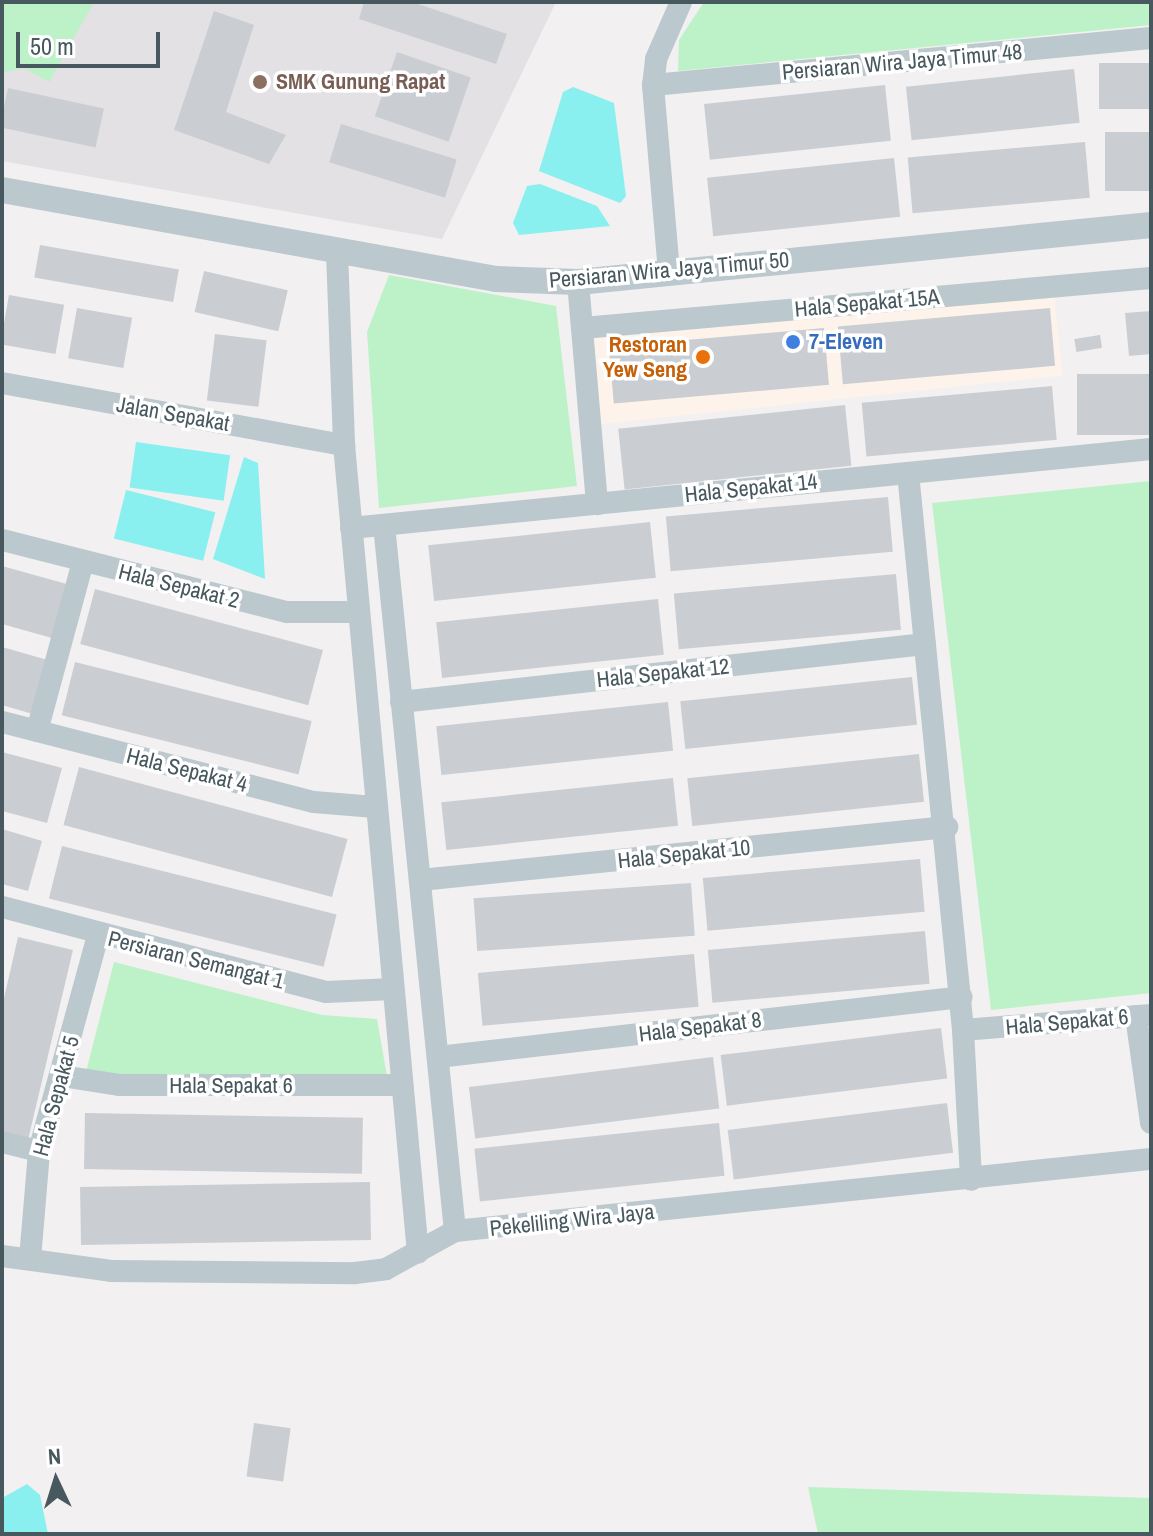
<!DOCTYPE html>
<style>
body{margin:0}
#map{position:relative;width:1153px;height:1536px;overflow:hidden;background:#f2f0f0;font-family:"Archivo Narrow",sans-serif}
div>[style]{position:absolute}
[style*='--x']{left:calc(var(--x)*1px);top:calc(var(--y)*1px);width:calc(var(--w)*1px);rotate:calc(var(--a)*1deg)}
.commercial>*{inset:0;background:#fdf3ea;transform-origin:0 0}
.education>*{inset:0;background:#e3e1e3}
.green>*{inset:0;background:#bdf1c7}
.water>*{inset:0;background:#89efef;transform-origin:0 0}
.building>*{inset:0;background:#caced3;transform-origin:0 0}
.minor>*{height:22px;margin:-11px;padding:0 11px;transform-origin:11px;border-radius:11px;background:#bbc8cd}
.tertiary>*{height:26px;margin:-13px;padding:0 13px;transform-origin:13px;border-radius:13px;background:#bbc8cd}
.dots>*{width:22px;height:22px;translate:-50% -50%;box-sizing:border-box;border:4px solid #fff;border-radius:50%}
span{translate:-50% -50%;white-space:nowrap;text-align:center;line-height:1.15;-webkit-text-stroke:7px #fff;paint-order:stroke}
.street-label{font-size:22px;color:#47585e}
.education-label{font-size:22px;color:#785e54;font-weight:700}
.left{translate:0 -50%;text-align:left}
.shop-label{font-size:22px;color:#366cbe;font-weight:700}
.food-label{font-size:22px;color:#c56008;font-weight:700}
.right{translate:-100% -50%;text-align:right}
.frame{position:absolute;inset:0;border:4px solid #47585e;pointer-events:none}
.north{position:absolute;left:16px;top:1440px;width:80px;height:80px;-webkit-text-stroke:6px #fff;paint-order:stroke;rotate:356deg;font-size:22px;font-weight:700;line-height:32px;text-align:center;color:#47585e}
.north::after{content:'';display:block;margin:auto;width:28px;height:36px;background:#47585e;clip-path:polygon(50% 0,100% 100%,50% 72%,0 100%)}
.scale{position:absolute;left:16px;top:32px;width:144px;height:36px;box-sizing:border-box;border:4px solid #47585e;border-top:0;padding-left:10px;font-size:24px;line-height:28px;white-space:nowrap;color:#47585e;-webkit-text-stroke:6px #fff;paint-order:stroke}
</style>
<div id="map">
<div class="commercial">
<div style="left:1053px;top:285px;width:91px;height:472px;rotate:84deg"></div>
</div>
<div class="education">
<div style="clip-path:polygon(2px 2px,556px 2px,442px 239px,2px 161px)"></div>
</div>
<div class="green">
<div style="clip-path:polygon(2px 2px,94px 2px,49px 82px,24px 68px,2px 73px)"></div>
<div style="clip-path:polygon(704px 2px,1151px 2px,1151px 25px,678px 71px,679px 40px)"></div>
<div style="clip-path:polygon(389px 275px,556px 306px,577px 486px,379px 508px,367px 332px)"></div>
<div style="clip-path:polygon(1151px 481px,1151px 993px,991px 1010px,932px 503px)"></div>
<div style="clip-path:polygon(114px 962px,322px 1015px,377px 1019px,387px 1076px,85px 1076px)"></div>
<div style="clip-path:polygon(808px 1487px,1151px 1498px,1151px 1534px,818px 1534px)"></div>
</div>
<div class="water">
<div style="clip-path:polygon(573px 87px,614px 103px,626px 196px,620px 203px,539px 171px,563px 92px)"></div>
<div style="clip-path:polygon(540px 184px,597px 206px,610px 226px,519px 235px,513px 223px,527px 186px)"></div>
<div style="left:136px;top:442px;width:95px;height:46px;rotate:8deg"></div>
<div style="clip-path:polygon(244px 457px,258px 463px,265px 579px,213px 559px)"></div>
<div style="left:126px;top:490px;width:92px;height:50px;rotate:14deg"></div>
<div style="clip-path:polygon(27px 1484px,40px 1495px,48px 1534px,2px 1534px,2px 1498px)"></div>
</div>
<div class="building">
<div style="clip-path:polygon(364px 2px,412px 2px,507px 34px,496px 64px,359px 19px)"></div>
<div style="clip-path:polygon(214px 11px,254px 25px,226px 112px,286px 135px,269px 164px,174px 130px)"></div>
<div style="left:397px;top:52px;width:78px;height:68px;rotate:19deg"></div>
<div style="left:1151px;top:63px;width:46px;height:52px;rotate:90deg"></div>
<div style="left:1074px;top:69px;width:54px;height:169px;rotate:84deg"></div>
<div style="left:885px;top:85px;width:56px;height:182px;rotate:84deg"></div>
<div style="left:8px;top:88px;width:98px;height:40px;rotate:12deg"></div>
<div style="left:341px;top:124px;width:121px;height:40px;rotate:17deg"></div>
<div style="left:1151px;top:132px;width:59px;height:46px;rotate:90deg"></div>
<div style="left:1085px;top:142px;width:56px;height:178px;rotate:85deg"></div>
<div style="left:894px;top:158px;width:59px;height:188px;rotate:84deg"></div>
<div style="left:40px;top:245px;width:141px;height:33px;rotate:10deg"></div>
<div style="left:204px;top:271px;width:86px;height:42px;rotate:13deg"></div>
<div style="left:9px;top:295px;width:56px;height:50px;rotate:10deg"></div>
<div style="left:77px;top:308px;width:56px;height:51px;rotate:10deg"></div>
<div style="left:1050px;top:308px;width:58px;height:213px;rotate:85deg"></div>
<div style="clip-path:polygon(1151px 311px,1151px 354px,1129px 356px,1125px 313px)"></div>
<div style="left:824px;top:328px;width:57px;height:216px;rotate:85deg"></div>
<div style="left:215px;top:334px;width:52px;height:67px;rotate:7deg"></div>
<div style="left:1100px;top:335px;width:13px;height:26px;rotate:81deg"></div>
<div style="left:1151px;top:374px;width:61px;height:74px;rotate:90deg"></div>
<div style="left:1052px;top:386px;width:54px;height:191px;rotate:85deg"></div>
<div style="left:845px;top:405px;width:61px;height:228px;rotate:84deg"></div>
<div style="left:888px;top:497px;width:55px;height:223px;rotate:85deg"></div>
<div style="left:650px;top:522px;width:56px;height:223px;rotate:84deg"></div>
<div style="clip-path:polygon(2px 566px,74px 586px,59px 640px,2px 624px)"></div>
<div style="left:896px;top:574px;width:56px;height:223px;rotate:85deg"></div>
<div style="left:95px;top:589px;width:236px;height:57px;rotate:15deg"></div>
<div style="left:658px;top:599px;width:56px;height:223px;rotate:84deg"></div>
<div style="clip-path:polygon(2px 647px,51px 661px,36px 715px,2px 705px)"></div>
<div style="left:75px;top:662px;width:244px;height:55px;rotate:14deg"></div>
<div style="left:912px;top:677px;width:48px;height:233px;rotate:84deg"></div>
<div style="left:668px;top:702px;width:49px;height:233px;rotate:84deg"></div>
<div style="clip-path:polygon(2px 752px,62px 768px,47px 823px,2px 811px)"></div>
<div style="left:919px;top:754px;width:48px;height:233px;rotate:84deg"></div>
<div style="left:79px;top:767px;width:278px;height:60px;rotate:15deg"></div>
<div style="left:673px;top:778px;width:48px;height:233px;rotate:84deg"></div>
<div style="clip-path:polygon(2px 829px,42px 841px,28px 891px,2px 884px)"></div>
<div style="left:62px;top:846px;width:283px;height:54px;rotate:14deg"></div>
<div style="left:920px;top:859px;width:53px;height:218px;rotate:85deg"></div>
<div style="left:691px;top:883px;width:53px;height:218px;rotate:86deg"></div>
<div style="left:925px;top:931px;width:53px;height:218px;rotate:85deg"></div>
<div style="clip-path:polygon(18px 937px,73px 950px,28px 1140px,2px 1134px,2px 1007px)"></div>
<div style="left:694px;top:954px;width:53px;height:217px;rotate:85deg"></div>
<div style="left:941px;top:1028px;width:51px;height:222px;rotate:83deg"></div>
<div style="left:713px;top:1057px;width:52px;height:246px;rotate:83deg"></div>
<div style="left:947px;top:1103px;width:50px;height:221px;rotate:83deg"></div>
<div style="left:85px;top:1113px;width:278px;height:56px;rotate:1deg"></div>
<div style="left:719px;top:1123px;width:53px;height:246px;rotate:84deg"></div>
<div style="left:370px;top:1182px;width:58px;height:290px;rotate:89deg"></div>
<div style="left:254px;top:1423px;width:37px;height:54px;rotate:8deg"></div>
</div>
<div class="minor">
<div style="--x:653;--y:85;--w:500;--a:-5.39"></div>
<div style="--x:337;--y:252;--w:193;--a:87.9"></div>
<div style="--x:344;--y:445;--w:811;--a:84.77"></div>
<div style="--x:669;--y:272;--w:188;--a:-94.9"></div>
<div style="--x:653;--y:85;--w:26;--a:-83"></div>
<div style="--x:656;--y:59;--w:62;--a:-66.3"></div>
<div style="--x:578;--y:282;--w:223;--a:85.1"></div>
<div style="--x:583;--y:328;--w:570;--a:-5.03"></div>
<div style="--x:2;--y:383;--w:348;--a:10.3"></div>
<div style="--x:908;--y:473;--w:560;--a:84.36"></div>
<div style="--x:963;--y:1030;--w:189;--a:-4.6"></div>
<div style="--x:384;--y:525;--w:710;--a:84.26"></div>
<div style="--x:351;--y:528;--w:804;--a:-5.64"></div>
<div style="--x:2;--y:540;--w:294;--a:14.2"></div>
<div style="--x:287;--y:612;--w:71;--a:0"></div>
<div style="--x:401;--y:702;--w:527;--a:-6.32"></div>
<div style="--x:2;--y:722;--w:322;--a:14.4"></div>
<div style="--x:314;--y:802;--w:61;--a:4.7"></div>
<div style="--x:37;--y:731;--w:175;--a:-74.8"></div>
<div style="--x:420;--y:880;--w:530;--a:-5.74"></div>
<div style="--x:2;--y:907;--w:335;--a:14.7"></div>
<div style="--x:326;--y:992;--w:67;--a:-2.6"></div>
<div style="--x:1136;--y:1016;--w:108;--a:82"></div>
<div style="--x:963;--y:1030;--w:150;--a:86.9"></div>
<div style="--x:438;--y:1057;--w:527;--a:-6.53"></div>
<div style="--x:62;--y:1076;--w:59;--a:8.8"></div>
<div style="--x:120;--y:1085;--w:280;--a:0"></div>
<div style="--x:2;--y:1142;--w:38;--a:14"></div>
<div style="--x:2;--y:1256;--w:110;--a:7.8"></div>
<div style="--x:111;--y:1271;--w:244;--a:0.5"></div>
<div style="--x:355;--y:1273;--w:31;--a:-7"></div>
<div style="--x:386;--y:1269;--w:79;--a:-28.8"></div>
<div style="--x:455;--y:1231;--w:700;--a:-5.91"></div>
<div style="--x:30;--y:1259;--w:108;--a:-85.2"></div>
<div style="--x:39;--y:1151;--w:223;--a:-74.7"></div>
</div>
<div class="tertiary">
<div style="--x:2;--y:190;--w:502;--a:10.21"></div>
<div style="--x:496;--y:279;--w:82;--a:2.1"></div>
<div style="--x:578;--y:282;--w:576;--a:-5.68"></div>
</div>
<div class="dots">
<div style="left:260px;top:82px;background:#8d6e63"></div>
<div style="left:793px;top:342px;background:#3f7fe0"></div>
<div style="left:703px;top:357px;background:#e8710a"></div>
</div>
<div class="street-label">
<span style="left:902px;top:62px;rotate:-5deg">Persiaran Wira Jaya Timur 48</span>
<span style="left:669px;top:270px;rotate:-5deg">Persiaran Wira Jaya Timur 50</span>
<span style="left:867px;top:303px;rotate:-5deg">Hala Sepakat 15A</span>
<span style="left:173px;top:414px;rotate:10deg">Jalan Sepakat</span>
<span style="left:751px;top:488px;rotate:-6deg">Hala Sepakat 14</span>
<span style="left:179px;top:586px;rotate:14deg">Hala Sepakat 2</span>
<span style="left:663px;top:673px;rotate:-6deg">Hala Sepakat 12</span>
<span style="left:187px;top:770px;rotate:14deg">Hala Sepakat 4</span>
<span style="left:684px;top:854px;rotate:-6deg">Hala Sepakat 10</span>
<span style="left:196px;top:960px;rotate:14deg">Persiaran Semangat 1</span>
<span style="left:1067px;top:1022px;rotate:-5deg">Hala Sepakat 6</span>
<span style="left:700px;top:1027px;rotate:-7deg">Hala Sepakat 8</span>
<span style="left:231px;top:1086px">Hala Sepakat 6</span>
<span style="left:56px;top:1096px;rotate:-75deg">Hala Sepakat 5</span>
<span style="left:572px;top:1220px;rotate:-6deg">Pekeliling Wira Jaya</span>
</div>
<div class="education-label">
<span class="left" style="left:276px;top:82px">SMK Gunung Rapat</span>
</div>
<div class="shop-label">
<span class="left" style="left:809px;top:342px">7-Eleven</span>
</div>
<div class="food-label">
<span class="right" style="left:687px;top:357px">Restoran<br>Yew Seng</span>
</div>
<div class="frame"></div>
<div class="north">N</div>
<div class="scale">50 m</div>
</div>
